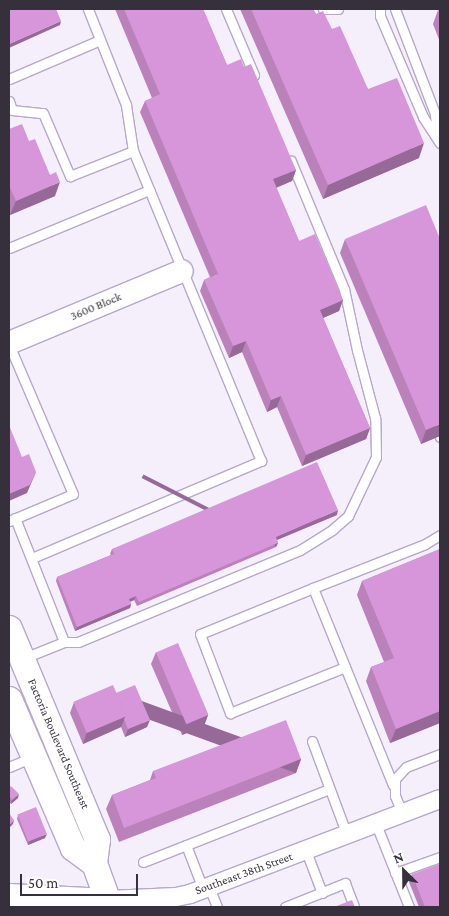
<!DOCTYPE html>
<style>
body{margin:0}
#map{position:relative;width:449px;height:916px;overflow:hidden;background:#f5effc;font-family:"Crimson Pro",serif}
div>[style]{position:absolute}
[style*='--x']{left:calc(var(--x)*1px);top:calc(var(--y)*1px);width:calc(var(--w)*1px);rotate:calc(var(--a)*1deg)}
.roads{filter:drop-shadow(1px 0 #b7a8c6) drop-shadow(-1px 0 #b7a8c6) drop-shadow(0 1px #b7a8c6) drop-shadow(0 -1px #b7a8c6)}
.service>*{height:9px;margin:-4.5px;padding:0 4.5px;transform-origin:4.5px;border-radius:4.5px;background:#fff}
.minor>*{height:18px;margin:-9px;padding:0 9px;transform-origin:9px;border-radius:9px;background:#fff}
.tertiary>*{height:22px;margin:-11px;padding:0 11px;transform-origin:11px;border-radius:11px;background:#fff}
.secondary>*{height:25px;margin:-12.5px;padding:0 12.5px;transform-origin:12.5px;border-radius:12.5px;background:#fff}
.wall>*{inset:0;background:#ba81bb}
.shaded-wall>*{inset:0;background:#976999;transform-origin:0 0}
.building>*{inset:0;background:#d896da;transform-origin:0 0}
span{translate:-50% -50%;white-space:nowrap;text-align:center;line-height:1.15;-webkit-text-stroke:4px #fff;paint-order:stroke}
.street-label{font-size:12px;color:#362f3c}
.frame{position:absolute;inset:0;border:10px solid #362f3c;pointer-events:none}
.north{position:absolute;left:379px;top:846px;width:50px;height:50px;-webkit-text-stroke:4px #fff;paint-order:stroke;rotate:337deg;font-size:14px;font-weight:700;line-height:20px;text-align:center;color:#362f3c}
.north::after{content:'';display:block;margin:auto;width:18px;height:22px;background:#362f3c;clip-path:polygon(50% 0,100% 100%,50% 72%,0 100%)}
.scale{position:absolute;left:20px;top:874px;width:118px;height:22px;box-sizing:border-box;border:2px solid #362f3c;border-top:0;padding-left:6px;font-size:15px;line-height:18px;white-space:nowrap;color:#362f3c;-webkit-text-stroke:4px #fff;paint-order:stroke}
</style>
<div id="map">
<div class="roads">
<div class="service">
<div style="--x:226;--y:9;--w:72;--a:67"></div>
<div style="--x:323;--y:9;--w:15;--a:0"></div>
<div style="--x:380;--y:9;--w:7;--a:90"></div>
<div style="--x:380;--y:16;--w:110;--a:66.9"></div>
<div style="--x:423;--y:117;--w:31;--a:57"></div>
<div style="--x:395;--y:9;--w:112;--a:69.1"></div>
<div style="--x:435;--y:114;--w:21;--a:85"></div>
<div style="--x:9;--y:79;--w:99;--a:-23.2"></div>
<div style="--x:9;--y:101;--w:9;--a:72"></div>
<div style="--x:12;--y:110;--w:31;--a:6"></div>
<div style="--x:43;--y:113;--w:69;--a:66.8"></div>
<div style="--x:70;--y:176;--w:68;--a:-21.6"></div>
<div style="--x:9;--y:248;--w:152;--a:-22.5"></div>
<div style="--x:440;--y:436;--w:1;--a:90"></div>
<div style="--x:15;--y:518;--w:133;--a:68.4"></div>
<div style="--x:9;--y:521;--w:69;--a:-22.9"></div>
<div style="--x:73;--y:494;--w:162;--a:-113.2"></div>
<div style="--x:32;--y:558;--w:249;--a:-23"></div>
<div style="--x:261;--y:461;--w:335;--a:-112.4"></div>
<div style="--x:133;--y:151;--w:47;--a:-98.7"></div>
<div style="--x:126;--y:105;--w:103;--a:-111.6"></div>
<div style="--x:313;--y:588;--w:122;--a:157.8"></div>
<div style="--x:200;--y:634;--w:85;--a:69.2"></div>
<div style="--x:230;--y:713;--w:124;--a:-21.8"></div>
<div style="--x:24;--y:658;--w:43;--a:-21.8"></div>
<div style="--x:64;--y:642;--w:14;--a:0"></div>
<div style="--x:78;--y:642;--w:240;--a:-22.5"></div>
<div style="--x:300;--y:550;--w:39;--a:-32"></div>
<div style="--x:333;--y:529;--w:20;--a:-41"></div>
<div style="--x:348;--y:516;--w:65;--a:-64.6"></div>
<div style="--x:376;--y:457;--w:39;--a:-91"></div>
<div style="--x:375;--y:418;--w:70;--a:-104.8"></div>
<div style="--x:357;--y:350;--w:62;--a:-102"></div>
<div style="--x:344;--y:289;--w:139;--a:-112.5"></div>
<div style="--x:312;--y:741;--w:100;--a:69.6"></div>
<div style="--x:9;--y:767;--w:26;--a:-23"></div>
<div style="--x:393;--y:785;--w:213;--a:-112.1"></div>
<div style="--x:313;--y:588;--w:120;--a:-21.4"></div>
<div style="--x:425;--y:544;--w:17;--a:-31"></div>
<div style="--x:402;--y:813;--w:18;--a:-112"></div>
<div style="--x:395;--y:796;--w:17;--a:-90"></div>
<div style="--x:395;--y:779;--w:16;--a:-47"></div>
<div style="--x:406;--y:767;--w:36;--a:-21"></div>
<div style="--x:376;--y:824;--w:89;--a:68.3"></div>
<div style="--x:186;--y:845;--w:47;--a:68.9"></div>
<div style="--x:306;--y:851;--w:45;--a:69.1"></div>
<div style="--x:143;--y:862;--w:200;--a:-21.4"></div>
<div style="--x:395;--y:873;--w:48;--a:-19.6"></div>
<div style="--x:209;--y:887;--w:22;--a:68"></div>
<div style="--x:285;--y:907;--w:65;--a:-21.8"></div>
<div style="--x:345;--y:883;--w:26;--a:69"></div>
</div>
<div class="minor">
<div style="--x:107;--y:900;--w:69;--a:-2.5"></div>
<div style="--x:176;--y:897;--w:14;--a:-12"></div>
<div style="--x:190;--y:894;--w:267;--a:-20.8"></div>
</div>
<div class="tertiary">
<div style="--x:9;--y:343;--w:187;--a:-22.6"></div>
<div style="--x:9;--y:895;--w:98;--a:2.9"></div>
</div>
<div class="secondary">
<div style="--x:9;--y:628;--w:229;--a:67.4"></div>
<div style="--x:97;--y:839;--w:24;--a:97"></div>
<div style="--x:94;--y:863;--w:47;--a:70"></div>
<div style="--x:9;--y:699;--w:162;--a:66.8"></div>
<div style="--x:73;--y:848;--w:26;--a:36"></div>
</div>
</div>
<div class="wall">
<div style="clip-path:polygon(115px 9px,203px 9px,227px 65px,244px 67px,296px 170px,292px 181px,276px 187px,299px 241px,343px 300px,339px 311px,323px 318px,370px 428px,366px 439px,302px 466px,277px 407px,267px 412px,242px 352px,229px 358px,200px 291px,204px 280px,210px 277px,140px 112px,145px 101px,152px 98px)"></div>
<div style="clip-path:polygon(240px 9px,313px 9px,316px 14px,332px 29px,368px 89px,419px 158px,323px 199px)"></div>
<div style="clip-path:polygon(440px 9px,440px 42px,433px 24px,438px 10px)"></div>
<div style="clip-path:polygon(9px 129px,29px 141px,50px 175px,55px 196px,10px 215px,9px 212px)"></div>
<div style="clip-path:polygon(345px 239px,440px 436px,421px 444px,340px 253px)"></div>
<div style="clip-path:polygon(337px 515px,277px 540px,278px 543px,276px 547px,137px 606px,134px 600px,130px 602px,131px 604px,130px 608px,75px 631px,56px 581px,57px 577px,111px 555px,110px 554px,112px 549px)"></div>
<div style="clip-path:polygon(440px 549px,440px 723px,390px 743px,366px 681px,371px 667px,384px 662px,357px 595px,362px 581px)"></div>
<div style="clip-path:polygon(156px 652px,208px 715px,204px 726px,182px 735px,151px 664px)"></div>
<div style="clip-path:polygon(116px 693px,147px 727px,125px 737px,121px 727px,83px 744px,70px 713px,74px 702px)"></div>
<div style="clip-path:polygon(301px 759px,296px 773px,119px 842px,106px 809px,112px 795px,150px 780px,153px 771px)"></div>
<div style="clip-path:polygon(9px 788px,18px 798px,11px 804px,9px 802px)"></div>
<div style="clip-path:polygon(18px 815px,45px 838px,28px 845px,17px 819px)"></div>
<div style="clip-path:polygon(412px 874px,440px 907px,419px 907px,409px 882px)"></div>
</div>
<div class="shaded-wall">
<div style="clip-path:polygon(61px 21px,60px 25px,9px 48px,9px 44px)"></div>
<div style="clip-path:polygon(424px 143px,419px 158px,323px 199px,328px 185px)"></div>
<div style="clip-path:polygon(296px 170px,292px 181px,269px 191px,273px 179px)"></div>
<div style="clip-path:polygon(60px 182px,55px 196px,10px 215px,16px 201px)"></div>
<div style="clip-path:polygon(343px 300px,339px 311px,316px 321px,320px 310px)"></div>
<div style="clip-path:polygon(246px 341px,242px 352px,229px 358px,233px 346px)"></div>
<div style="clip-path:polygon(281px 396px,277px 407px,267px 412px,271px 400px)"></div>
<div style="clip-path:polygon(440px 424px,440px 436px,421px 444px,426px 430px)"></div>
<div style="clip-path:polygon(370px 428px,366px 439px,302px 466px,306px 455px)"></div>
<div style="clip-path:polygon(36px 472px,27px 493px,9px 501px,9px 494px)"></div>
<div style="clip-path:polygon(338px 510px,337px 515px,274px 541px,276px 537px)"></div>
<div style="left:278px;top:543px;width:4px;height:151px;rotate:117deg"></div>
<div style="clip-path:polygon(136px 596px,134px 600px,127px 603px,129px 599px)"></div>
<div style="clip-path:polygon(131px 604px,130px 608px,75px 631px,77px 627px)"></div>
<div style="clip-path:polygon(440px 711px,440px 723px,390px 743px,396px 729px)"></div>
<div style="clip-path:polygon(208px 715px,204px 726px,182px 735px,186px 724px)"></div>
<div style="clip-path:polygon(126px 716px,121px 727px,83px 744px,87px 732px)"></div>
<div style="clip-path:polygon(150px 720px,147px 727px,125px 737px,128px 729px)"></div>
<div style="left:301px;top:759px;width:15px;height:190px;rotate:110deg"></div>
<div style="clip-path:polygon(19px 794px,18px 798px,11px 804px,12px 800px)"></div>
<div style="clip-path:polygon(14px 820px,13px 824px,9px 828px,9px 825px)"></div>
<div style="clip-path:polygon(47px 834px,45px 838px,28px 845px,29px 841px)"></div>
</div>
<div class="building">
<div style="clip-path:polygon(9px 9px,56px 9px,61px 21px,9px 44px)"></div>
<div style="clip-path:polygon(124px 9px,203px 9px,227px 65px,241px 59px,244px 67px,251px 64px,296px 170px,273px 179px,299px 241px,315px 234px,343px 300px,320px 310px,370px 428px,306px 455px,281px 396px,271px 400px,246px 341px,233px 346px,204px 280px,218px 274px,145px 101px,160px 94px)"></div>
<div style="clip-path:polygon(251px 9px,313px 9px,316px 14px,323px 11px,332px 29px,340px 26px,368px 89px,397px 78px,424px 143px,328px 185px)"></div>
<div style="clip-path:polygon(440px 9px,440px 16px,438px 10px)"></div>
<div style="clip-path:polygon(22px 124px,29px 141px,35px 139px,50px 175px,56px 172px,60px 182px,16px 201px,9px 185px,9px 129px)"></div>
<div style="clip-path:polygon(426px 205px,440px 239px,440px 424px,426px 430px,345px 239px)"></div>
<div style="clip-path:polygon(9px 425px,22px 457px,29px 454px,36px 472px,30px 485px,9px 494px)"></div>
<div style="clip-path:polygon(317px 462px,338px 510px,276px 537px,278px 543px,139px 602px,136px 596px,129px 599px,131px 604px,77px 627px,57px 577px,114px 554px,112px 549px)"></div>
<div style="clip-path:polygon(440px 549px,440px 711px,396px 729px,371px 667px,394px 658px,362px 581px)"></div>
<div style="left:178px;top:643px;width:78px;height:24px;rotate:67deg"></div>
<div style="left:113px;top:685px;width:34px;height:43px;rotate:67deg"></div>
<div style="clip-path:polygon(135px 685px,150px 720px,128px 729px,124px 719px,126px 716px,116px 693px)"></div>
<div style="clip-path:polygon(286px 720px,301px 759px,124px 828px,112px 795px,156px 778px,153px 771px)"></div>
<div style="clip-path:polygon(11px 786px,19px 794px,12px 800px,9px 795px,9px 788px)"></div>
<div style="left:36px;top:807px;width:29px;height:20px;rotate:68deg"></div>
<div style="clip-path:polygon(9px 813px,14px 820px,9px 825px)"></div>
<div style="left:9px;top:846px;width:1px;height:19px"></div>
<div style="clip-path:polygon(440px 864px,440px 907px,425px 907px,412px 874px)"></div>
<div style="clip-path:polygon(352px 900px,355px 907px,334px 907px)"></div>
</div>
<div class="street-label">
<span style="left:96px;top:307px;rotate:-23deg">3600 Block</span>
<span style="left:58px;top:744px;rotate:67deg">Factoria Boulevard Southeast</span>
<span style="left:244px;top:874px;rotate:-20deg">Southeast 38th Street</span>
</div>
<div class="frame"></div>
<div class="north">N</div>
<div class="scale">50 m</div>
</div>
